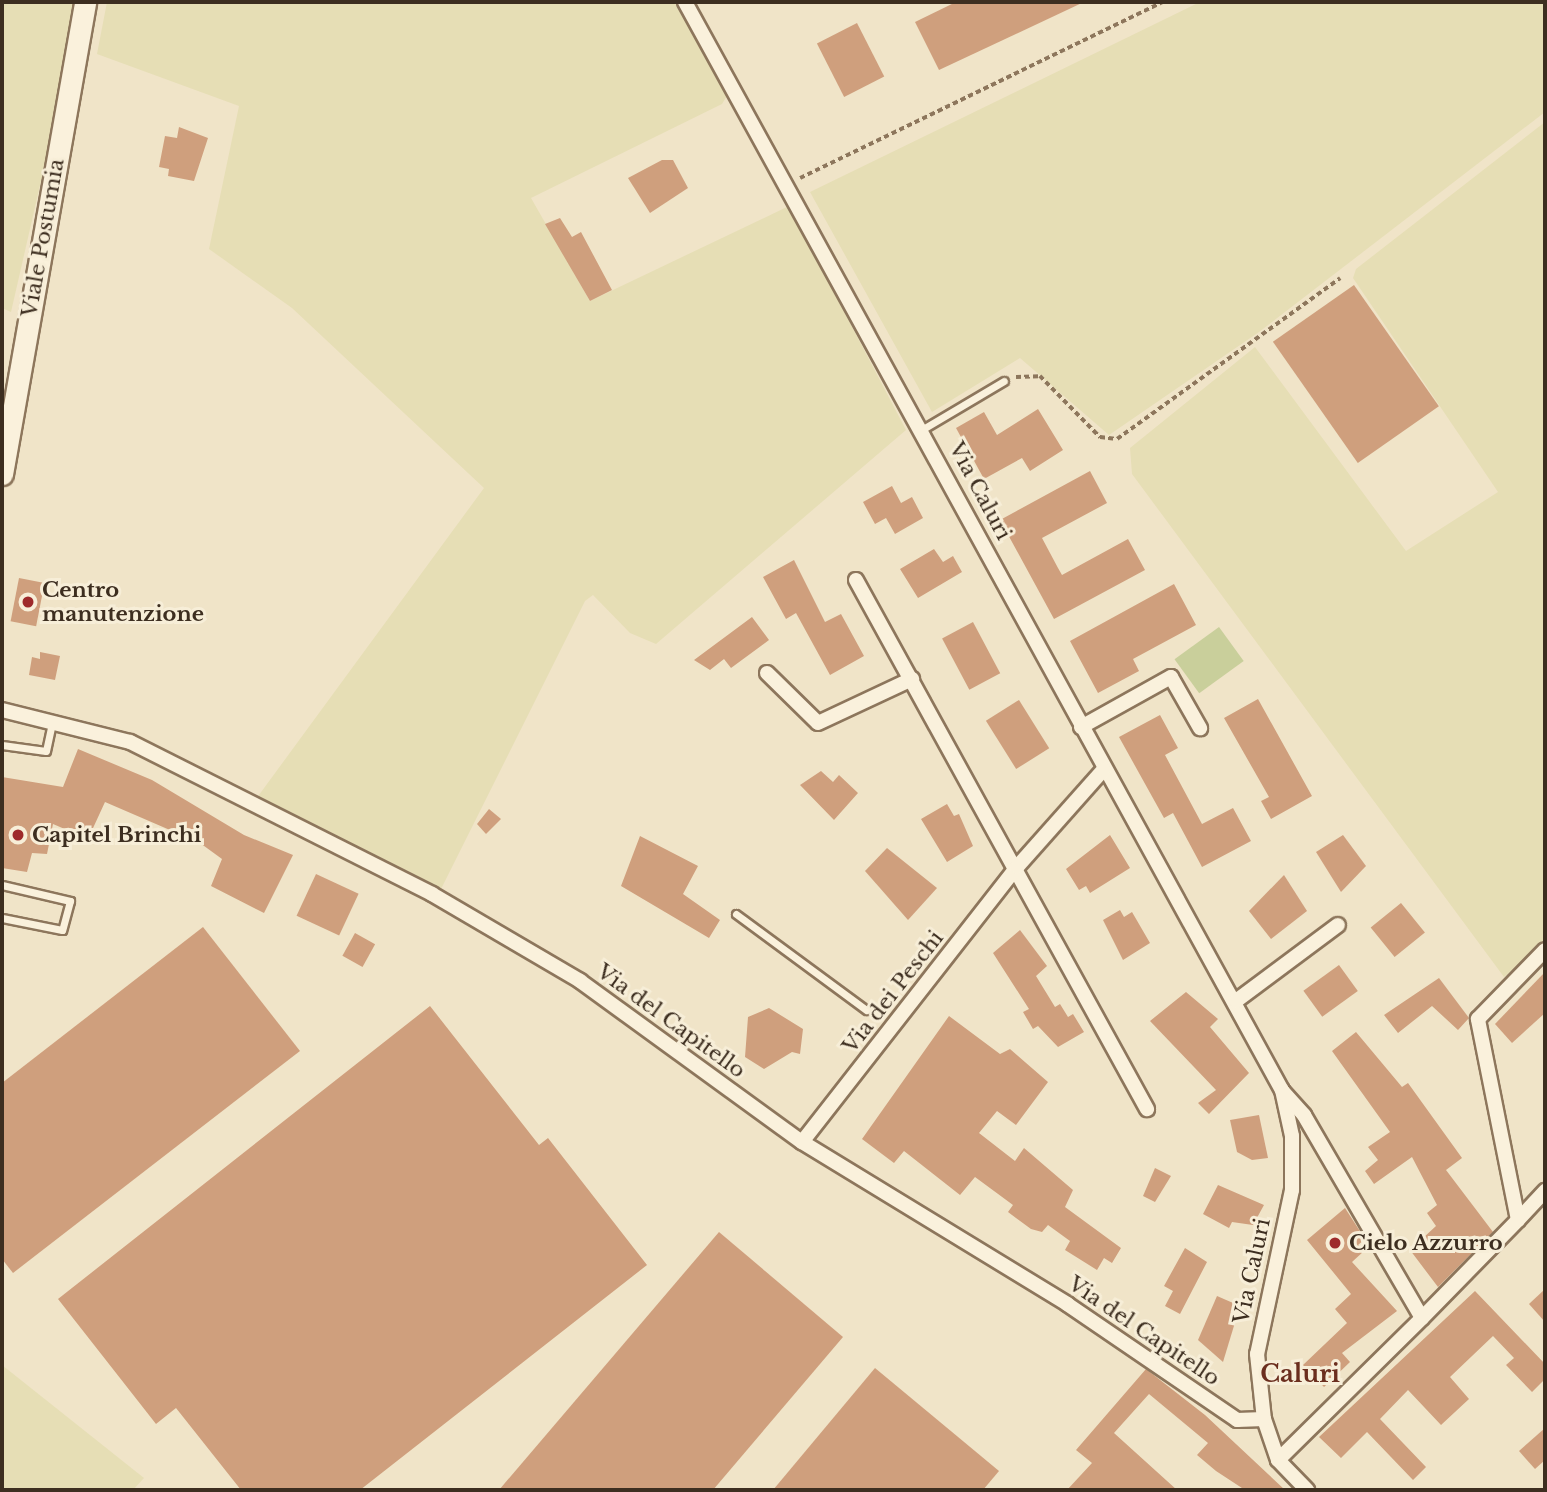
<!DOCTYPE html>
<style>
body{margin:0}
#map{position:relative;width:1547px;height:1492px;overflow:hidden;background:#f0e4c8;font-family:"Libre Baskerville",serif}
div>[style]{position:absolute}
[style*='--x']{left:calc(var(--x)*1px);top:calc(var(--y)*1px);width:calc(var(--w)*1px);rotate:calc(var(--a)*1deg)}
.farmland>*{inset:0;background:#e6deb5}
.green>*{inset:0;background:#c9cf9b;transform-origin:0 0}
.building>*{inset:0;background:#cf9f7d;transform-origin:0 0}
.path>*{height:3.5px;margin-top:-1.75px;transform-origin:0;background:repeating-linear-gradient(90deg,#8d765c 0 5px,transparent 0 8.5px)}
.roads{filter:drop-shadow(2px 0 #8d765c) drop-shadow(-2px 0 #8d765c) drop-shadow(0 2px #8d765c) drop-shadow(0 -2px #8d765c)}
.lane>*{height:7px;margin:-3.5px;padding:0 3.5px;transform-origin:3.5px;border-radius:3.5px;background:#faf1dc}
.street>*{height:14px;margin:-7px;padding:0 7px;transform-origin:7px;border-radius:7px;background:#faf1dc}
.secondary>*{height:21px;margin:-10.5px;padding:0 10.5px;transform-origin:10.5px;border-radius:10.5px;background:#faf1dc}
.dots>*{width:19px;height:19px;translate:-50% -50%;box-sizing:border-box;border:4px solid #f7eed8;border-radius:50%}
span{translate:-50% -50%;white-space:nowrap;text-align:center;line-height:1.15;-webkit-text-stroke:6px #f7eed8;paint-order:stroke}
.street-label{font-size:21px;color:#3d2e20}
.poi-label{font-size:21px;color:#3d2e20;font-weight:700}
.left{translate:0 -50%;text-align:left}
.quarter-label{font-size:24px;color:#6b2e1e;font-weight:700}
.frame{position:absolute;inset:0;border:4px solid #3d2e20;pointer-events:none}
</style>
<div id="map">
<div class="farmland">
<div style="clip-path:polygon(2px 2px,82px 2px,11px 312px,2px 308px)"></div>
<div style="clip-path:polygon(107px 2px,677px 2px,728px 94px,722px 104px,531px 198px,590px 301px,789px 206px,906px 430px,656px 644px,630px 633px,593px 595px,585px 601px,437px 897px,256px 799px,484px 488px,292px 308px,209px 249px,239px 106px,97px 54px)"></div>
<div style="clip-path:polygon(1200px 2px,1545px 2px,1545px 112px,1259px 332px,1109px 435px,1020px 358px,932px 412px,810px 192px)"></div>
<div style="clip-path:polygon(1545px 122px,1545px 943px,1504px 977px,1132px 474px,1130px 448px,1255px 347px,1406px 551px,1498px 492px,1353px 278px,1356px 269px)"></div>
<div style="clip-path:polygon(2px 1365px,144px 1478px,133px 1490px,2px 1490px)"></div>
</div>
<div class="green">
<div style="left:1219px;top:627px;width:42px;height:55px;rotate:54deg"></div>
</div>
<div class="building">
<div style="clip-path:polygon(956px 2px,1084px 2px,939px 70px,915px 22px)"></div>
<div style="left:857px;top:23px;width:60px;height:45px;rotate:63deg"></div>
<div style="clip-path:polygon(179px 127px,208px 138px,194px 181px,168px 176px,169px 169px,159px 167px,165px 136px,177px 138px)"></div>
<div style="clip-path:polygon(662px 160px,673px 160px,688px 188px,650px 213px,628px 178px)"></div>
<div style="clip-path:polygon(560px 218px,572px 237px,581px 232px,612px 290px,590px 301px,545px 224px)"></div>
<div style="left:1354px;top:285px;width:148px;height:99px;rotate:55deg"></div>
<div style="clip-path:polygon(1038px 409px,1063px 450px,1030px 471px,1022px 458px,984px 479px,956px 428px,984px 412px,997px 435px)"></div>
<div style="clip-path:polygon(1090px 471px,1107px 503px,1042px 538px,1058px 568px,1062px 575px,1128px 539px,1145px 570px,1054px 619px,1000px 520px)"></div>
<div style="clip-path:polygon(892px 486px,901px 503px,912px 497px,923px 518px,895px 534px,886px 518px,875px 524px,863px 502px)"></div>
<div style="clip-path:polygon(934px 549px,943px 562px,953px 556px,962px 572px,918px 598px,900px 569px)"></div>
<div style="clip-path:polygon(794px 560px,825px 622px,841px 614px,864px 656px,830px 675px,796px 613px,786px 619px,763px 577px)"></div>
<div style="left:19px;top:578px;width:26px;height:44px;rotate:11deg"></div>
<div style="clip-path:polygon(1174px 584px,1196px 625px,1133px 659px,1139px 671px,1098px 693px,1070px 641px)"></div>
<div style="clip-path:polygon(752px 617px,769px 640px,731px 668px,724px 659px,710px 670px,694px 660px)"></div>
<div style="left:973px;top:622px;width:58px;height:35px;rotate:62deg"></div>
<div style="clip-path:polygon(40px 652px,60px 656px,55px 680px,29px 675px,32px 657px,40px 659px)"></div>
<div style="clip-path:polygon(1258px 699px,1312px 796px,1271px 819px,1261px 801px,1269px 797px,1224px 718px)"></div>
<div style="left:1019px;top:700px;width:57px;height:39px;rotate:58deg"></div>
<div style="clip-path:polygon(1160px 715px,1178px 748px,1165px 755px,1202px 824px,1233px 808px,1251px 841px,1202px 867px,1173px 813px,1164px 818px,1119px 737px)"></div>
<div style="clip-path:polygon(78px 749px,152px 780px,244px 835px,293px 855px,264px 913px,211px 886px,222px 859px,200px 843px,105px 802px,88px 839px,53px 824px,47px 854px,32px 853px,27px 872px,2px 868px,2px 777px,63px 787px)"></div>
<div style="clip-path:polygon(821px 771px,833px 782px,839px 775px,858px 793px,834px 820px,800px 785px)"></div>
<div style="clip-path:polygon(947px 804px,954px 816px,959px 814px,973px 846px,947px 862px,921px 819px)"></div>
<div style="clip-path:polygon(489px 809px,501px 819px,486px 834px,477px 824px)"></div>
<div style="clip-path:polygon(1110px 835px,1130px 868px,1090px 893px,1086px 886px,1079px 890px,1066px 869px)"></div>
<div style="clip-path:polygon(1343px 835px,1366px 866px,1341px 892px,1316px 852px)"></div>
<div style="clip-path:polygon(640px 836px,698px 866px,683px 894px,720px 920px,709px 938px,621px 886px)"></div>
<div style="clip-path:polygon(887px 848px,937px 888px,908px 920px,865px 871px)"></div>
<div style="left:316px;top:874px;width:47px;height:46px;rotate:25deg"></div>
<div style="clip-path:polygon(1284px 875px,1307px 911px,1271px 939px,1249px 911px)"></div>
<div style="left:1401px;top:903px;width:38px;height:39px;rotate:51deg"></div>
<div style="clip-path:polygon(1120px 910px,1124px 917px,1132px 912px,1150px 943px,1123px 960px,1103px 920px)"></div>
<div style="clip-path:polygon(203px 927px,300px 1051px,13px 1273px,2px 1259px,2px 1083px)"></div>
<div style="clip-path:polygon(1020px 930px,1047px 966px,1036px 976px,1055px 1007px,1060px 1004px,1068px 1017px,1073px 1014px,1084px 1032px,1058px 1047px,1038px 1026px,1033px 1029px,1023px 1012px,1029px 1009px,993px 953px)"></div>
<div style="left:355px;top:933px;width:23px;height:26px;rotate:29deg"></div>
<div style="left:1339px;top:965px;width:32px;height:44px;rotate:54deg"></div>
<div style="clip-path:polygon(1545px 972px,1545px 1013px,1512px 1043px,1495px 1024px)"></div>
<div style="clip-path:polygon(1439px 978px,1469px 1018px,1458px 1030px,1432px 1006px,1398px 1033px,1384px 1015px)"></div>
<div style="clip-path:polygon(1186px 992px,1218px 1019px,1210px 1027px,1249px 1073px,1209px 1114px,1198px 1103px,1216px 1090px,1150px 1021px)"></div>
<div style="clip-path:polygon(430px 1006px,539px 1145px,548px 1138px,647px 1265px,360px 1490px,241px 1490px,176px 1408px,156px 1424px,58px 1299px)"></div>
<div style="clip-path:polygon(769px 1008px,803px 1029px,800px 1054px,792px 1052px,764px 1069px,745px 1057px,748px 1017px)"></div>
<div style="clip-path:polygon(949px 1016px,1000px 1054px,1010px 1049px,1048px 1082px,1016px 1125px,997px 1111px,979px 1133px,1015px 1161px,1024px 1148px,1073px 1190px,1065px 1207px,1121px 1248px,1112px 1263px,1104px 1258px,1097px 1270px,1065px 1250px,1070px 1241px,1048px 1225px,1042px 1232px,1031px 1229px,1008px 1212px,1013px 1205px,975px 1177px,960px 1195px,904px 1151px,894px 1163px,862px 1139px)"></div>
<div style="clip-path:polygon(1356px 1032px,1402px 1087px,1408px 1083px,1462px 1158px,1446px 1170px,1493px 1232px,1438px 1287px,1410px 1250px,1436px 1226px,1427px 1213px,1437px 1205px,1412px 1157px,1374px 1184px,1365px 1171px,1378px 1160px,1368px 1147px,1390px 1132px,1332px 1051px)"></div>
<div style="clip-path:polygon(1259px 1115px,1268px 1158px,1252px 1160px,1237px 1152px,1230px 1120px)"></div>
<div style="clip-path:polygon(1155px 1168px,1171px 1176px,1155px 1202px,1143px 1196px)"></div>
<div style="clip-path:polygon(1218px 1185px,1264px 1205px,1253px 1225px,1232px 1222px,1229px 1228px,1203px 1214px)"></div>
<div style="clip-path:polygon(1345px 1208px,1365px 1239px,1358px 1245px,1364px 1251px,1352px 1262px,1397px 1311px,1342px 1353px,1350px 1362px,1324px 1387px,1303px 1365px,1347px 1323px,1335px 1309px,1351px 1294px,1307px 1240px)"></div>
<div style="clip-path:polygon(719px 1232px,843px 1337px,713px 1490px,499px 1490px)"></div>
<div style="clip-path:polygon(1185px 1248px,1207px 1262px,1180px 1314px,1165px 1306px,1173px 1291px,1164px 1286px)"></div>
<div style="clip-path:polygon(1545px 1289px,1545px 1322px,1529px 1304px)"></div>
<div style="clip-path:polygon(1475px 1291px,1545px 1364px,1545px 1379px,1532px 1392px,1506px 1365px,1514px 1358px,1493px 1336px,1450px 1377px,1469px 1399px,1441px 1425px,1408px 1390px,1380px 1419px,1426px 1467px,1413px 1480px,1367px 1432px,1341px 1458px,1319px 1437px)"></div>
<div style="clip-path:polygon(1217px 1296px,1240px 1306px,1223px 1362px,1198px 1340px)"></div>
<div style="clip-path:polygon(875px 1368px,999px 1471px,983px 1490px,773px 1490px)"></div>
<div style="clip-path:polygon(1146px 1369px,1205px 1415px,1285px 1490px,1245px 1490px,1216px 1471px,1197px 1455px,1208px 1443px,1149px 1394px,1114px 1433px,1177px 1490px,1067px 1490px,1092px 1463px,1076px 1450px)"></div>
<div style="clip-path:polygon(1545px 1428px,1545px 1460px,1535px 1469px,1519px 1451px)"></div>
</div>
<div class="path">
<div style="--x:800;--y:178;--w:403;--a:-25.9"></div>
<div style="--x:1016;--y:377;--w:24;--a:-2"></div>
<div style="--x:1040;--y:376;--w:86;--a:45.5"></div>
<div style="--x:1100;--y:437;--w:17;--a:7"></div>
<div style="--x:1117;--y:439;--w:275;--a:-35.8"></div>
</div>
<div class="roads">
<div class="lane">
<div style="--x:923;--y:429;--w:94;--a:-30.7"></div>
<div style="--x:2;--y:745;--w:44;--a:7.8"></div>
<div style="--x:46;--y:751;--w:30;--a:-78"></div>
<div style="--x:2;--y:885;--w:70;--a:13.2"></div>
<div style="--x:70;--y:901;--w:30;--a:105"></div>
<div style="--x:62;--y:930;--w:61;--a:-168.7"></div>
<div style="--x:736;--y:914;--w:162;--a:36.4"></div>
</div>
<div class="street">
<div style="--x:685;--y:2;--w:1241;--a:61.25"></div>
<div style="--x:1282;--y:1090;--w:47;--a:77.7"></div>
<div style="--x:1292;--y:1136;--w:54;--a:90"></div>
<div style="--x:1292;--y:1190;--w:168;--a:102"></div>
<div style="--x:1257;--y:1354;--w:65;--a:83.9"></div>
<div style="--x:1264;--y:1419;--w:43;--a:71.1"></div>
<div style="--x:1278;--y:1460;--w:42;--a:46"></div>
<div style="--x:856;--y:580;--w:604;--a:61.19"></div>
<div style="--x:767;--y:673;--w:71;--a:44.4"></div>
<div style="--x:818;--y:723;--w:104;--a:-25.1"></div>
<div style="--x:2;--y:710;--w:132;--a:14"></div>
<div style="--x:130;--y:742;--w:338;--a:26.7"></div>
<div style="--x:432;--y:894;--w:172;--a:30.4"></div>
<div style="--x:580;--y:981;--w:274;--a:36"></div>
<div style="--x:802;--y:1142;--w:311;--a:31.4"></div>
<div style="--x:1067;--y:1304;--w:206;--a:34.3"></div>
<div style="--x:1237;--y:1420;--w:27;--a:-2"></div>
<div style="--x:1081;--y:727;--w:103;--a:-29.1"></div>
<div style="--x:1171;--y:677;--w:59;--a:60.4"></div>
<div style="--x:1236;--y:1001;--w:127;--a:-36.7"></div>
<div style="--x:802;--y:1142;--w:349;--a:-52"></div>
<div style="--x:1017;--y:867;--w:130;--a:-48.4"></div>
<div style="--x:1518;--y:1220;--w:40;--a:-47"></div>
<div style="--x:1422;--y:1318;--w:137;--a:-45.6"></div>
<div style="--x:1518;--y:1220;--w:205;--a:-101.3"></div>
<div style="--x:1478;--y:1019;--w:96;--a:-45.8"></div>
<div style="--x:1278;--y:1460;--w:202;--a:-44.6"></div>
<div style="--x:1422;--y:1318;--w:235;--a:-120.2"></div>
<div style="--x:1304;--y:1115;--w:31;--a:-132"></div>
</div>
<div class="secondary">
<div style="--x:2;--y:474;--w:479;--a:-80"></div>
</div>
</div>
<div class="dots">
<div style="left:28px;top:602px;background:#9e2a2b"></div>
<div style="left:18px;top:835px;background:#9e2a2b"></div>
<div style="left:1335px;top:1243px;background:#9e2a2b"></div>
</div>
<div class="street-label">
<span style="left:43px;top:238px;rotate:-80deg">Viale Postumia</span>
<span style="left:980px;top:491px;rotate:62deg">Via Caluri</span>
<span style="left:893px;top:992px;rotate:-52deg">Via dei Peschi</span>
<span style="left:671px;top:1021px;rotate:36deg">Via del Capitello</span>
<span style="left:1252px;top:1271px;rotate:-78deg">Via Caluri</span>
<span style="left:1144px;top:1331px;rotate:34deg">Via del Capitello</span>
</div>
<div class="poi-label">
<span class="left" style="left:42px;top:602px">Centro<br>manutenzione</span>
<span class="left" style="left:32px;top:835px">Capitel Brinchi</span>
<span class="left" style="left:1349px;top:1243px">Cielo Azzurro</span>
</div>
<div class="quarter-label">
<span style="left:1300px;top:1374px">Caluri</span>
</div>
<div class="frame"></div>
</div>
